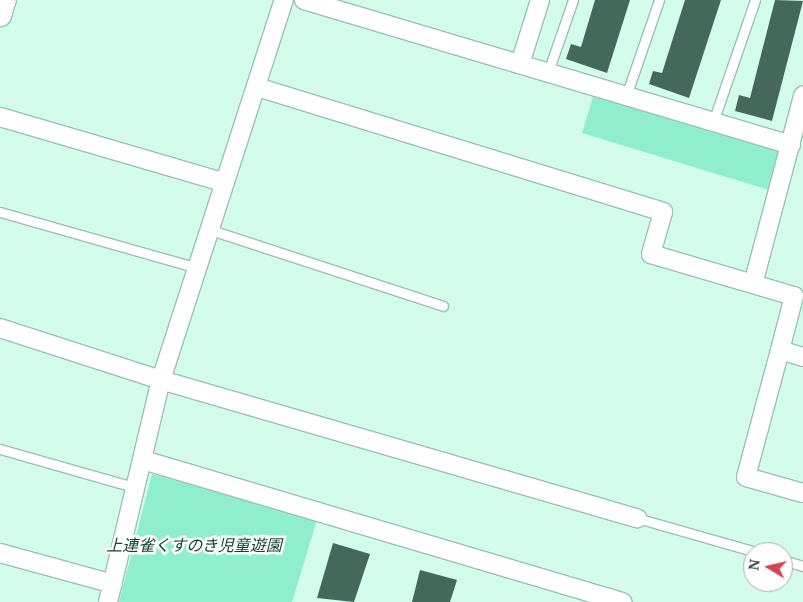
<!DOCTYPE html>
<meta charset="utf-8">
<style>
body{margin:0}
#map{position:relative;width:803px;height:602px;overflow:hidden;background:#d3fceb;font-family:"Noto Serif","Noto Sans JP",serif}
div>[style]{position:absolute}
[style*='--x']{left:calc(var(--x)*1px);top:calc(var(--y)*1px);width:calc(var(--w)*1px);rotate:calc(var(--a)*1deg)}
.green>*{inset:0;background:#8fefcc;transform-origin:0 0}
.building>*{inset:0;background:#44695b}
.roads{filter:drop-shadow(1px 0 #9bc2b2) drop-shadow(-1px 0 #9bc2b2) drop-shadow(0 1px #9bc2b2) drop-shadow(0 -1px #9bc2b2)}
.service>*{height:9px;margin:-4.5px;padding:0 4.5px;transform-origin:4.5px;border-radius:4.5px;background:#fff}
.minor>*{height:18px;margin:-9px;padding:0 9px;transform-origin:9px;border-radius:9px;background:#fff}
.tertiary>*{height:21px;margin:-10.5px;padding:0 10.5px;transform-origin:10.5px;border-radius:10.5px;background:#fff}
span{translate:-50% -50%;white-space:nowrap;text-align:center;line-height:1.15;-webkit-text-stroke:5px #fefefe;paint-order:stroke}
.park-label{font-size:16px;color:#124535;font-style:italic}
.north{position:absolute;left:743px;top:542px;width:50px;height:50px;box-sizing:border-box;background:#fefefe;border:1px solid #abb2af;border-radius:50%;rotate:279deg;font-size:14px;font-weight:700;line-height:20px;text-align:center;color:#2e3f38}
.north::after{content:'';display:block;margin:auto;width:18px;height:22px;background:#d54454;clip-path:polygon(50% 0,100% 100%,50% 72%,0 100%)}
</style>
<div id="map">
<div class="green">
<div style="left:596px;top:87px;width:203px;height:48px;rotate:17deg"></div>
<div style="clip-path:polygon(152px 474px,317px 520px,292px 602px,119px 602px)"></div>
</div>
<div class="building">
<div style="clip-path:polygon(595px 0,630px 0,607px 73px,566px 59px,571px 44px,581px 47px)"></div>
<div style="clip-path:polygon(685px 0,721px 0,689px 98px,649px 84px,653px 71px,662px 73px)"></div>
<div style="clip-path:polygon(775px 0,803px 1px,772px 121px,735px 111px,739px 95px,750px 98px)"></div>
<div style="clip-path:polygon(333px 543px,370px 554px,354px 602px,317px 598px)"></div>
<div style="clip-path:polygon(420px 570px,457px 580px,450px 602px,412px 602px)"></div>
</div>
<div class="roads">
<div class="service">
<div style="--x:548;--y:72;--w:76;--a:-70.9"></div>
<div style="--x:626;--y:96;--w:102;--a:-71"></div>
<div style="--x:713;--y:122;--w:129;--a:-71"></div>
<div style="--x:0;--y:212;--w:206;--a:15.8"></div>
<div style="--x:211;--y:230;--w:244;--a:18.1"></div>
<div style="--x:0;--y:449;--w:142;--a:15.9"></div>
<div style="--x:637;--y:518;--w:124;--a:15.9"></div>
<div style="--x:783;--y:560;--w:21;--a:17"></div>
</div>
<div class="minor">
<div style="--x:304;--y:0;--w:508;--a:16.58"></div>
<div style="--x:520;--y:64;--w:67;--a:-72.6"></div>
<div style="--x:257;--y:87;--w:425;--a:17.1"></div>
<div style="--x:663;--y:212;--w:44;--a:105.9"></div>
<div style="--x:651;--y:254;--w:149;--a:16.4"></div>
<div style="--x:794;--y:296;--w:56;--a:104.5"></div>
<div style="--x:780;--y:350;--w:24;--a:17"></div>
<div style="--x:0;--y:117;--w:234;--a:16.3"></div>
<div style="--x:753;--y:284;--w:195;--a:-75.1"></div>
<div style="--x:0;--y:328;--w:169;--a:17.9"></div>
<div style="--x:161;--y:380;--w:496;--a:16.2"></div>
<div style="--x:780;--y:350;--w:131;--a:105"></div>
<div style="--x:746;--y:477;--w:59;--a:15.7"></div>
<div style="--x:143;--y:460;--w:500;--a:16.5"></div>
<div style="--x:0;--y:553;--w:117;--a:15.3"></div>
<div style="--x:108;--y:602;--w:228;--a:-76.6"></div>
<div style="--x:161;--y:380;--w:399;--a:-72.1"></div>
</div>
<div class="tertiary">
<div style="--x:0;--y:15;--w:16;--a:-72"></div>
</div>
</div>
<div class="park-label">
<span style="left:194px;top:545px">上連雀くすのき児童遊園</span>
</div>
<div class="north">N</div>
</div>
